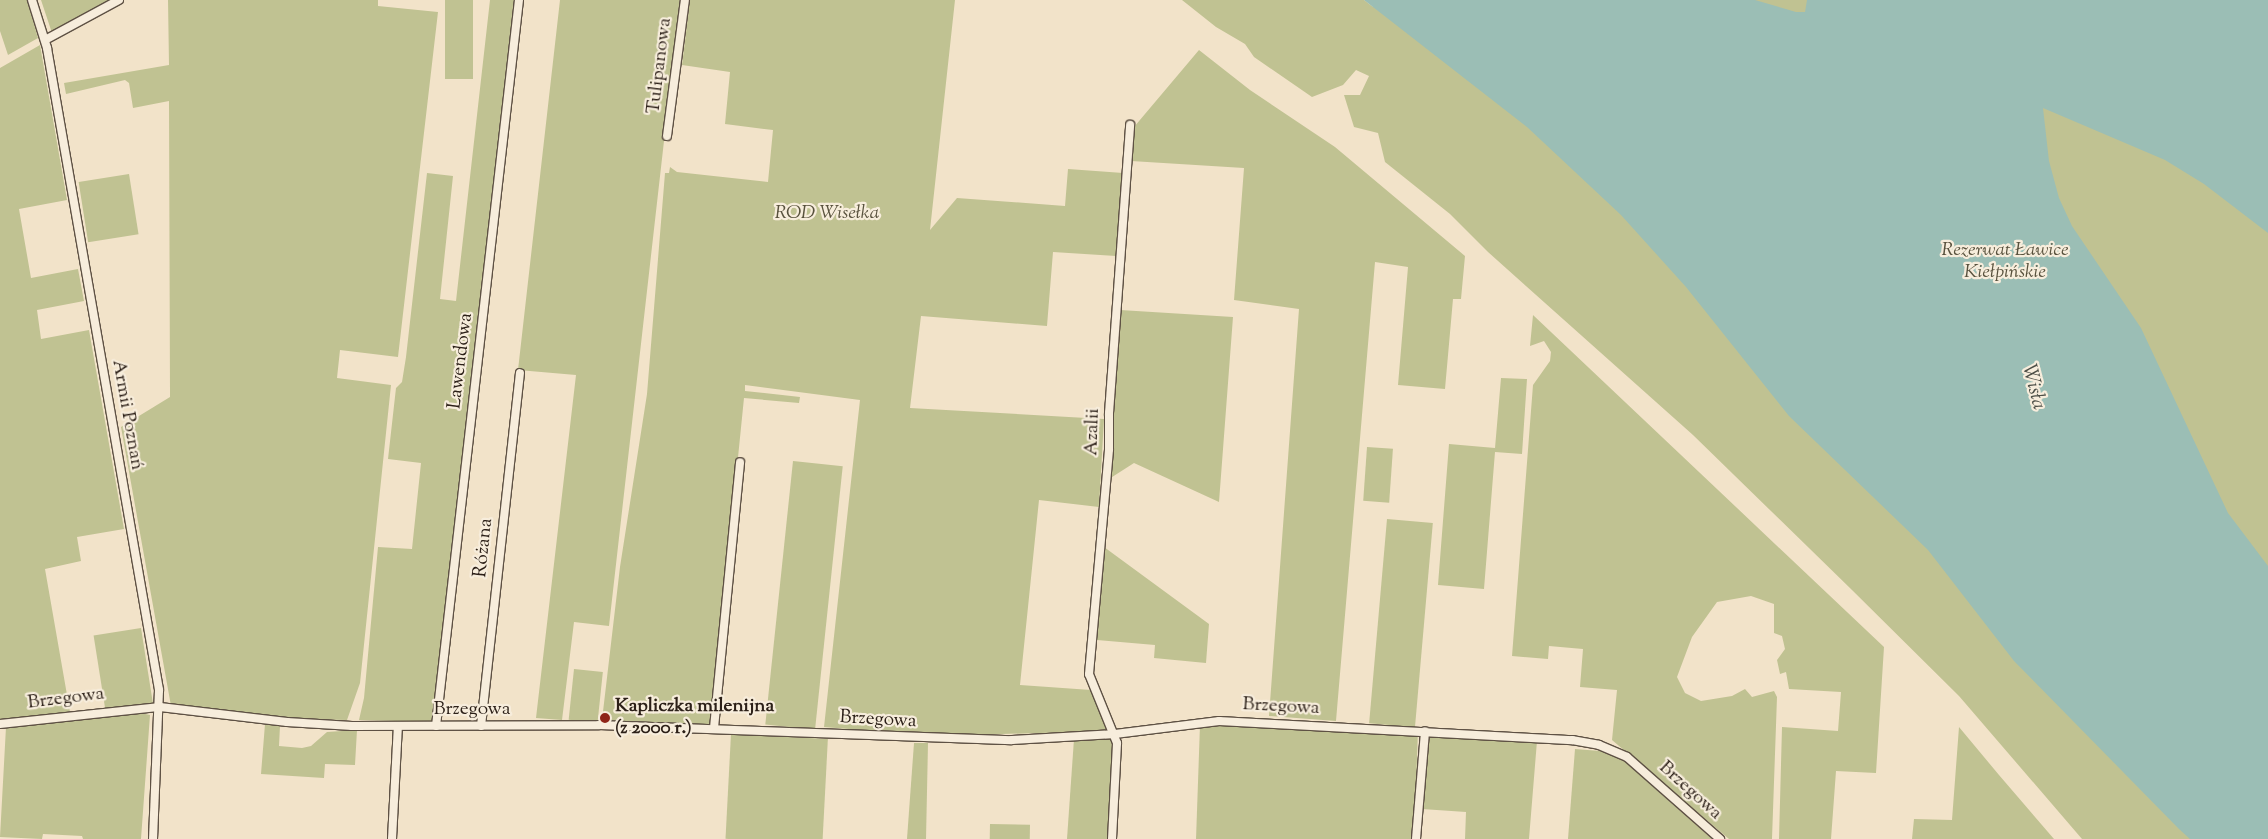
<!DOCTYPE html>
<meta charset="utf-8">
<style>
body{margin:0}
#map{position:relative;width:2268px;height:839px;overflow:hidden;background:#f2e3c9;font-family:"Sorts Mill Goudy",serif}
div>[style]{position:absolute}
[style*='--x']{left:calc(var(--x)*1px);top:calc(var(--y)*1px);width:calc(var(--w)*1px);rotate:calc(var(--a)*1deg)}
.green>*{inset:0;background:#c0c292;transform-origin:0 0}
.water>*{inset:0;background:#9bbeb5}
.roads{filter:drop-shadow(1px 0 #5e5144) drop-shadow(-1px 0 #5e5144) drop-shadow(0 1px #5e5144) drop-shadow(0 -1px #5e5144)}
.street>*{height:8px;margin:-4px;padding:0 4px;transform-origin:4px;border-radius:4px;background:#f7eddc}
.dots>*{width:14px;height:14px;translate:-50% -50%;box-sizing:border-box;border:2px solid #f7eddc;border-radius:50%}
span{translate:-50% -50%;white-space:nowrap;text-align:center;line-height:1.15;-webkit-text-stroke:4.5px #f7eddc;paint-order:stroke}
.street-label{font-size:19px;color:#2c2018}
.park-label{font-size:19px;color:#58513d;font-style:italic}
.poi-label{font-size:19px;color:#2c2018;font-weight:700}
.left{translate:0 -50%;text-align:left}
.water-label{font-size:20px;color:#4d4f47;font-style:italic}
</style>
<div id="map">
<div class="green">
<div style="clip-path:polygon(0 0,27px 0,38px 38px,8px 55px,0 31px)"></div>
<div style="clip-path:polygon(41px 0,113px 0,52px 33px)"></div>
<div style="clip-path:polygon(168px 0,378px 0,378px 6px,438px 12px,398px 357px,340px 350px,337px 378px,391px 385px,360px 683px,347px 720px,294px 719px,171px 706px,121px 427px,170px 397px,169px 101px,133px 108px,129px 83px,125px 80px,66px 94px,64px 83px,169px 65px)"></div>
<div style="left:445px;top:0;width:28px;height:79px"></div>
<div style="clip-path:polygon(490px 0,514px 0,432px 722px,359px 720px,364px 698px,378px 547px,412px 549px,421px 463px,388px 459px,396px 388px,402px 382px,406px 357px,427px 173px,453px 176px,440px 299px,456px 301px)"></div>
<div style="clip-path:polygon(560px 0,680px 0,609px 626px,574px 622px,562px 720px,536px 718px,576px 375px,518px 370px)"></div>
<div style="clip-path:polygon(690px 0,955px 0,930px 230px,957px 198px,1065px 206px,1068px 169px,1123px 173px,1116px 256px,1053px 252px,1047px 326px,921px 316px,910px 408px,1104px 419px,1099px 507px,1039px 500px,1020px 685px,1091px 690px,1107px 731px,935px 736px,824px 727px,860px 400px,745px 385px,745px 391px,800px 397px,799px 403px,744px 398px,711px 725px,602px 720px,620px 567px,647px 394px,665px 173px,669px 173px,670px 167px,677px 172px,768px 182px,773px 130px,725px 124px,730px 72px,682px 65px)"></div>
<div style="clip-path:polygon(1182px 0,1364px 0,1373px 7px,1369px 0,2268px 0,2268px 839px,2082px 839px,1959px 696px,1852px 590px,1693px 435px,1488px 252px,1450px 214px,1385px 162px,1378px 133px,1354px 127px,1344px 95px,1360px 95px,1369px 76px,1356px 70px,1343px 85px,1312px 97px,1254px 57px,1245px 44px,1216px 27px)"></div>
<div style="clip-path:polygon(40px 45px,67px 200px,19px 209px,31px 278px,78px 269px,84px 301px,37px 310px,41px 339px,89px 330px,124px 529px,77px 537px,81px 561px,45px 569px,70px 712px,0 720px,0 68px)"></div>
<div style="clip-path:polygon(1199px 50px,1250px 90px,1335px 147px,1465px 256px,1461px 299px,1453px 299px,1445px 389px,1398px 385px,1408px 267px,1375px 262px,1336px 721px,1269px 716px,1299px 309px,1234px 300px,1244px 168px,1131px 161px,1134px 127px)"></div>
<div style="left:129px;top:174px;width:61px;height:51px;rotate:81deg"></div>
<div style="clip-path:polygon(1120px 310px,1233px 317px,1219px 502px,1134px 463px,1109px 479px)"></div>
<div style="clip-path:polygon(1533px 315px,1884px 647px,1876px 773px,1836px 771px,1831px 839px,1779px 839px,1782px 727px,1838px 731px,1841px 692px,1789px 689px,1786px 672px,1780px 674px,1777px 660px,1785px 649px,1782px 636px,1774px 633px,1774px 604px,1751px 596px,1717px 602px,1692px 637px,1677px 677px,1685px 693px,1701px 701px,1732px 696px,1745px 689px,1752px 697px,1774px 691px,1777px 697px,1772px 839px,1729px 839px,1612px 740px,1617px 690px,1580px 687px,1583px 649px,1549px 646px,1548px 659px,1512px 656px,1533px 385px,1550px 361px,1551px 352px,1544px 341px,1530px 346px)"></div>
<div style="clip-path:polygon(1501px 378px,1527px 379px,1522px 454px,1495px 452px,1484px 589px,1438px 585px,1449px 444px,1495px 448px)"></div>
<div style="left:1367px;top:447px;width:26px;height:54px;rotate:4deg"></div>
<div style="left:793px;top:461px;width:50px;height:265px;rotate:6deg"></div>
<div style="left:1387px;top:519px;width:46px;height:205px;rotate:5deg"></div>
<div style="clip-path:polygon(1104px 547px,1209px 624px,1206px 663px,1154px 658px,1155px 645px,1097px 640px)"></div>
<div style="left:141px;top:628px;width:76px;height:48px;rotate:81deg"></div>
<div style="left:574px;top:669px;width:29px;height:51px;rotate:6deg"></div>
<div style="clip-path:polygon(136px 712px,150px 715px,141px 839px,83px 839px,82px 836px,43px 834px,42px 839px,0 837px,6px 727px)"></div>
<div style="clip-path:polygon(265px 724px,280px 726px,279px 746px,302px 748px,311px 746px,327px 732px,357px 730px,355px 765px,325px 764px,324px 778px,261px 774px)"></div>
<div style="left:1200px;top:725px;width:218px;height:114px;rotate:2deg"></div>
<div style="clip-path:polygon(1959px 727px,1999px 775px,2054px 839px,1912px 839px,1914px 819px,1952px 820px)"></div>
<div style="left:731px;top:734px;width:97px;height:105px;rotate:3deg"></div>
<div style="clip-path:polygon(1428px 735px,1537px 741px,1529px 839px,1465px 839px,1466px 812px,1422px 809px)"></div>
<div style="clip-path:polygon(1110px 738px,1113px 743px,1107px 839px,1067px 839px,1074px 739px)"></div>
<div style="clip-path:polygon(914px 743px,928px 743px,926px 839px,907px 839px)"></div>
<div style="clip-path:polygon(1575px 749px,1600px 751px,1622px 759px,1712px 839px,1568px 839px)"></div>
<div style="left:990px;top:824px;width:40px;height:15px;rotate:1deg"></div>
</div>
<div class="water">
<div style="clip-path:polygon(1364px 0,1755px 0,1796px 12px,1805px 12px,1807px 0,2268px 0,2268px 233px,2204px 184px,2165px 160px,2043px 108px,2049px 161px,2059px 198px,2072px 226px,2141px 328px,2228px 513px,2268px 566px,2268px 839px,2190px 839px,2179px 829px,2014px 661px,1928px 550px,1789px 416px,1686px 287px,1621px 215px,1527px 127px)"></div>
</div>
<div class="roads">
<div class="street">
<div style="--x:32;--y:0;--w:50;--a:72.6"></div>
<div style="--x:47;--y:48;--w:652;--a:80.1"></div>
<div style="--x:159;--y:690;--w:149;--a:92.3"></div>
<div style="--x:45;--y:40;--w:84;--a:-28.4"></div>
<div style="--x:667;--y:136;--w:137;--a:-82.5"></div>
<div style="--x:0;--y:724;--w:161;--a:-6.1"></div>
<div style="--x:160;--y:707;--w:128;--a:6.7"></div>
<div style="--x:287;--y:722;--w:65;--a:3.5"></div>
<div style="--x:352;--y:726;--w:247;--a:-0.2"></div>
<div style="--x:599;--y:725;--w:413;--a:2.1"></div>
<div style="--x:1012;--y:740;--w:103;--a:-3.3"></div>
<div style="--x:1115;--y:734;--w:105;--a:-7.1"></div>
<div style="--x:1219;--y:721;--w:354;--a:3.1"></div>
<div style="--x:1572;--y:740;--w:27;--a:10"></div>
<div style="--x:1599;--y:745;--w:30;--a:23"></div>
<div style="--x:1627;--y:757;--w:124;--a:41.4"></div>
<div style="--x:436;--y:726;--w:731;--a:-83.48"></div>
<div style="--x:481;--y:726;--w:355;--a:-83.7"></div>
<div style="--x:714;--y:728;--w:267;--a:-84.4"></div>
<div style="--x:392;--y:839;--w:113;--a:-87"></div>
<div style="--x:1112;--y:839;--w:96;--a:-87"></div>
<div style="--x:1117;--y:743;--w:74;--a:-112.1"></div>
<div style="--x:1089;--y:674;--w:226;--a:-84.9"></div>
<div style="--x:1109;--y:449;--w:36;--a:-90"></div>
<div style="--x:1109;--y:413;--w:289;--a:-85.8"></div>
<div style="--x:1416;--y:839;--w:108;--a:-85.2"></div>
</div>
</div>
<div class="dots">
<div style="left:605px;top:718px;background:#8f2418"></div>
</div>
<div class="street-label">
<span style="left:660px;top:66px;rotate:-83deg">Tulipanowa</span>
<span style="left:461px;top:361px;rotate:-83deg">Lawendowa</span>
<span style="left:127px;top:415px;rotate:80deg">Armii Poznań</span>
<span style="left:1093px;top:432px;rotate:-88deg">Azalii</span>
<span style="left:484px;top:548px;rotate:-84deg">Różana</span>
<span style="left:66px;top:699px;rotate:-7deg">Brzegowa</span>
<span style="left:1281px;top:707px;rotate:3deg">Brzegowa</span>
<span style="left:472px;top:710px">Brzegowa</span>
<span style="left:878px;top:720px;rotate:3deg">Brzegowa</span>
<span style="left:1690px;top:791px;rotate:42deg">Brzegowa</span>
</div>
<div class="park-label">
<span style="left:827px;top:214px">ROD Wisełka</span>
<span style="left:2005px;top:262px">Rezerwat Ławice<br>Kiełpińskie</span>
</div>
<div class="poi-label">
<span class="left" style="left:615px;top:718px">Kapliczka milenijna<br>(z 2000 r.)</span>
</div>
<div class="water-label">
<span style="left:2033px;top:387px;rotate:76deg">Wisła</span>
</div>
</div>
